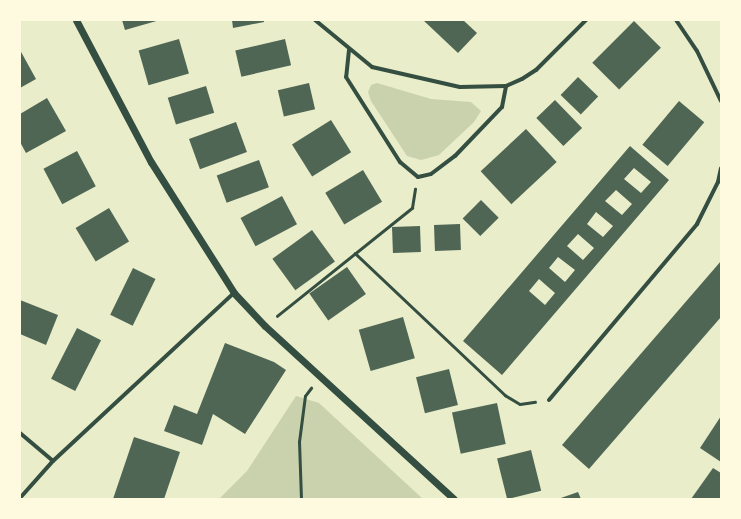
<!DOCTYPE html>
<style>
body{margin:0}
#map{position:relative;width:741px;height:519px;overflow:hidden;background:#e9edc9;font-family:Raleway,sans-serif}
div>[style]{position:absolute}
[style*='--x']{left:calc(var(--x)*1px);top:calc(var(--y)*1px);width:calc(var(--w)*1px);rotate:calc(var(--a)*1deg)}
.green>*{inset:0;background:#cad2ad}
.building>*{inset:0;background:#4f6655;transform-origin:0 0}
.path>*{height:2.5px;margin:-1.25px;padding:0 1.25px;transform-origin:1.25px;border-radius:1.25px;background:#344e41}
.minor>*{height:4px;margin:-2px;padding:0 2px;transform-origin:2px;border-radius:2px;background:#344e41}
.tertiary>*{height:7px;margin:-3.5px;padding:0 3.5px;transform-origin:3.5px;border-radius:3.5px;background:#344e41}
span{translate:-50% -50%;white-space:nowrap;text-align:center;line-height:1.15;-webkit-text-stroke:4px #fefae0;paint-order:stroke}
.frame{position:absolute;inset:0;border:21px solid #fefae0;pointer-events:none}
</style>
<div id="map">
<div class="green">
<div style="clip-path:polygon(377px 83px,431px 99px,471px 102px,481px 111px,474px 122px,439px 155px,421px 160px,407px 156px,371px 101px,368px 92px,371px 85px)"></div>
<div style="clip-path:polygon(296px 396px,319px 403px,423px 499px,219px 499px,247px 471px)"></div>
</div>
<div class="building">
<div style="clip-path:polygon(122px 20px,160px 20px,125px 30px)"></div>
<div style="clip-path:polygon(232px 20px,264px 20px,264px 22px,233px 28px)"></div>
<div style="clip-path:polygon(423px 20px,463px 20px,477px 33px,458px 53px)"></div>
<div style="left:634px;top:21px;width:38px;height:59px;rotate:45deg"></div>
<div style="left:179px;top:39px;width:36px;height:42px;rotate:74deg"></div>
<div style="left:285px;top:39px;width:27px;height:51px;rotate:77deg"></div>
<div style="clip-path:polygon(20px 50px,36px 79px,20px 88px)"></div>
<div style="left:578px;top:77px;width:28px;height:25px;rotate:44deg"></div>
<div style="left:309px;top:83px;width:27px;height:32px;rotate:77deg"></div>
<div style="left:206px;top:86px;width:28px;height:40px;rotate:73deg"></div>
<div style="clip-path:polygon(47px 98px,66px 131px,26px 153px,20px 142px,20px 114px)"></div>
<div style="left:555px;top:100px;width:39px;height:26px;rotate:46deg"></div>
<div style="left:679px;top:101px;width:33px;height:57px;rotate:40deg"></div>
<div style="left:331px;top:120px;width:38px;height:46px;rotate:58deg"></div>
<div style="left:236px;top:122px;width:32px;height:50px;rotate:70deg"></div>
<div style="left:526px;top:129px;width:45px;height:62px;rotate:47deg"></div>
<div style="clip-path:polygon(evenodd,630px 146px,669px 180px,502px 375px,463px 341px,630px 146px,634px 168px,651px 182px,641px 193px,624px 179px,634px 168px,630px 146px,616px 190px,632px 204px,622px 215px,605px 201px,616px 190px,630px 146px,596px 212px,613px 226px,603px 237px,587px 224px,596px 212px,630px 146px,578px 234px,594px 248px,583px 260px,567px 246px,578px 234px,630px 146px,558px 257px,575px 270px,565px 282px,549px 268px,558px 257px,630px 146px,539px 279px,555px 293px,545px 305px,529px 291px,539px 279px)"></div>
<div style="left:77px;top:151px;width:40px;height:38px;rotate:62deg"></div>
<div style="left:259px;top:160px;width:29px;height:45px;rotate:70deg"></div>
<div style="left:363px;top:170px;width:37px;height:44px;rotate:59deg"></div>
<div style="left:282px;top:196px;width:32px;height:47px;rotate:62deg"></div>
<div style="left:481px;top:200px;width:25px;height:26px;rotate:45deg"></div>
<div style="left:109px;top:208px;width:39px;height:39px;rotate:59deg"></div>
<div style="left:460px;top:224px;width:26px;height:26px;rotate:88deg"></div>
<div style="left:420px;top:226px;width:26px;height:28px;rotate:88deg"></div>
<div style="left:312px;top:230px;width:39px;height:49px;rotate:54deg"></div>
<div style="clip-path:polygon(721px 261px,721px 317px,589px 469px,562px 445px)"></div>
<div style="left:347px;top:267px;width:33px;height:46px;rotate:55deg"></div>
<div style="left:133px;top:268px;width:25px;height:52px;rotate:26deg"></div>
<div style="clip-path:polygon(20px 300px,58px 315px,46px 345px,20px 334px)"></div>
<div style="left:403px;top:317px;width:43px;height:46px;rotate:74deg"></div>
<div style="left:77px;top:328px;width:27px;height:57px;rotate:27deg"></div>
<div style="clip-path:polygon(225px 343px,274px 362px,286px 370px,245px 434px,213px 414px,202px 445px,164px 431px,174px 405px,197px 414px)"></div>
<div style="left:449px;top:369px;width:37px;height:34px;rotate:76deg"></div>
<div style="left:497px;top:403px;width:42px;height:46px;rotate:78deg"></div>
<div style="clip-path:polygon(721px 416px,721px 462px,700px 448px)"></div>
<div style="clip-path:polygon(134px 437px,180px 452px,164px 499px,113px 499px)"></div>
<div style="left:531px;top:450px;width:42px;height:35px;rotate:76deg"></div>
<div style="clip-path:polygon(713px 468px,721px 473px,721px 499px,691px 499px)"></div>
<div style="clip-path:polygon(578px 492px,581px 499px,558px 499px)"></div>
</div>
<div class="path">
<div style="--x:355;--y:253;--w:207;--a:43.4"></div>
<div style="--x:505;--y:395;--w:17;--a:31"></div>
<div style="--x:520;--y:404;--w:15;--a:-8"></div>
<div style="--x:277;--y:316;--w:173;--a:-38.7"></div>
<div style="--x:412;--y:208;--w:19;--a:-81"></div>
<div style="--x:301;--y:499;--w:57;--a:-92"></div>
<div style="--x:299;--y:442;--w:46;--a:-82.6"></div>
<div style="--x:305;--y:396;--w:10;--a:-53"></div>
</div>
<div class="minor">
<div style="--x:315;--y:20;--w:74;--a:39.5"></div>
<div style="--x:372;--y:67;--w:90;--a:12.8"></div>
<div style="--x:460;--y:87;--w:46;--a:-1.2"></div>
<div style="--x:506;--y:86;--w:17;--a:-24"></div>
<div style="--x:522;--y:79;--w:17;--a:-33"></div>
<div style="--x:536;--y:70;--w:71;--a:-45"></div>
<div style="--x:676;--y:20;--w:37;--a:56"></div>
<div style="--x:697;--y:51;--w:55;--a:64.4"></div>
<div style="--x:349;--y:50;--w:27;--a:96"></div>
<div style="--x:346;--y:77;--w:101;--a:57.6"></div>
<div style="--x:400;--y:162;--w:23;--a:40"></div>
<div style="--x:418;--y:177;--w:13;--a:-13"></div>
<div style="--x:431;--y:174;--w:30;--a:-37"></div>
<div style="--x:455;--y:156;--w:68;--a:-46.2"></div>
<div style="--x:502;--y:107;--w:21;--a:-79"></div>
<div style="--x:549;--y:400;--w:230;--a:-49.9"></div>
<div style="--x:697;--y:224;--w:47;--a:-63.4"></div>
<div style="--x:718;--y:182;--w:14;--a:-78"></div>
<div style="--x:20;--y:433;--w:43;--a:40.3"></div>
<div style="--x:20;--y:498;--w:50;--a:-48.3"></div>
<div style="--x:53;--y:461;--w:247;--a:-42.9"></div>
</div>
<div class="tertiary">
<div style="--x:76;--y:20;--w:161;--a:62.2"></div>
<div style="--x:151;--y:162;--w:155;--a:57.6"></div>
<div style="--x:234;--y:293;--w:45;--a:46.8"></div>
<div style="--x:265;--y:326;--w:256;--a:42.5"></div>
</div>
<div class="frame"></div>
</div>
